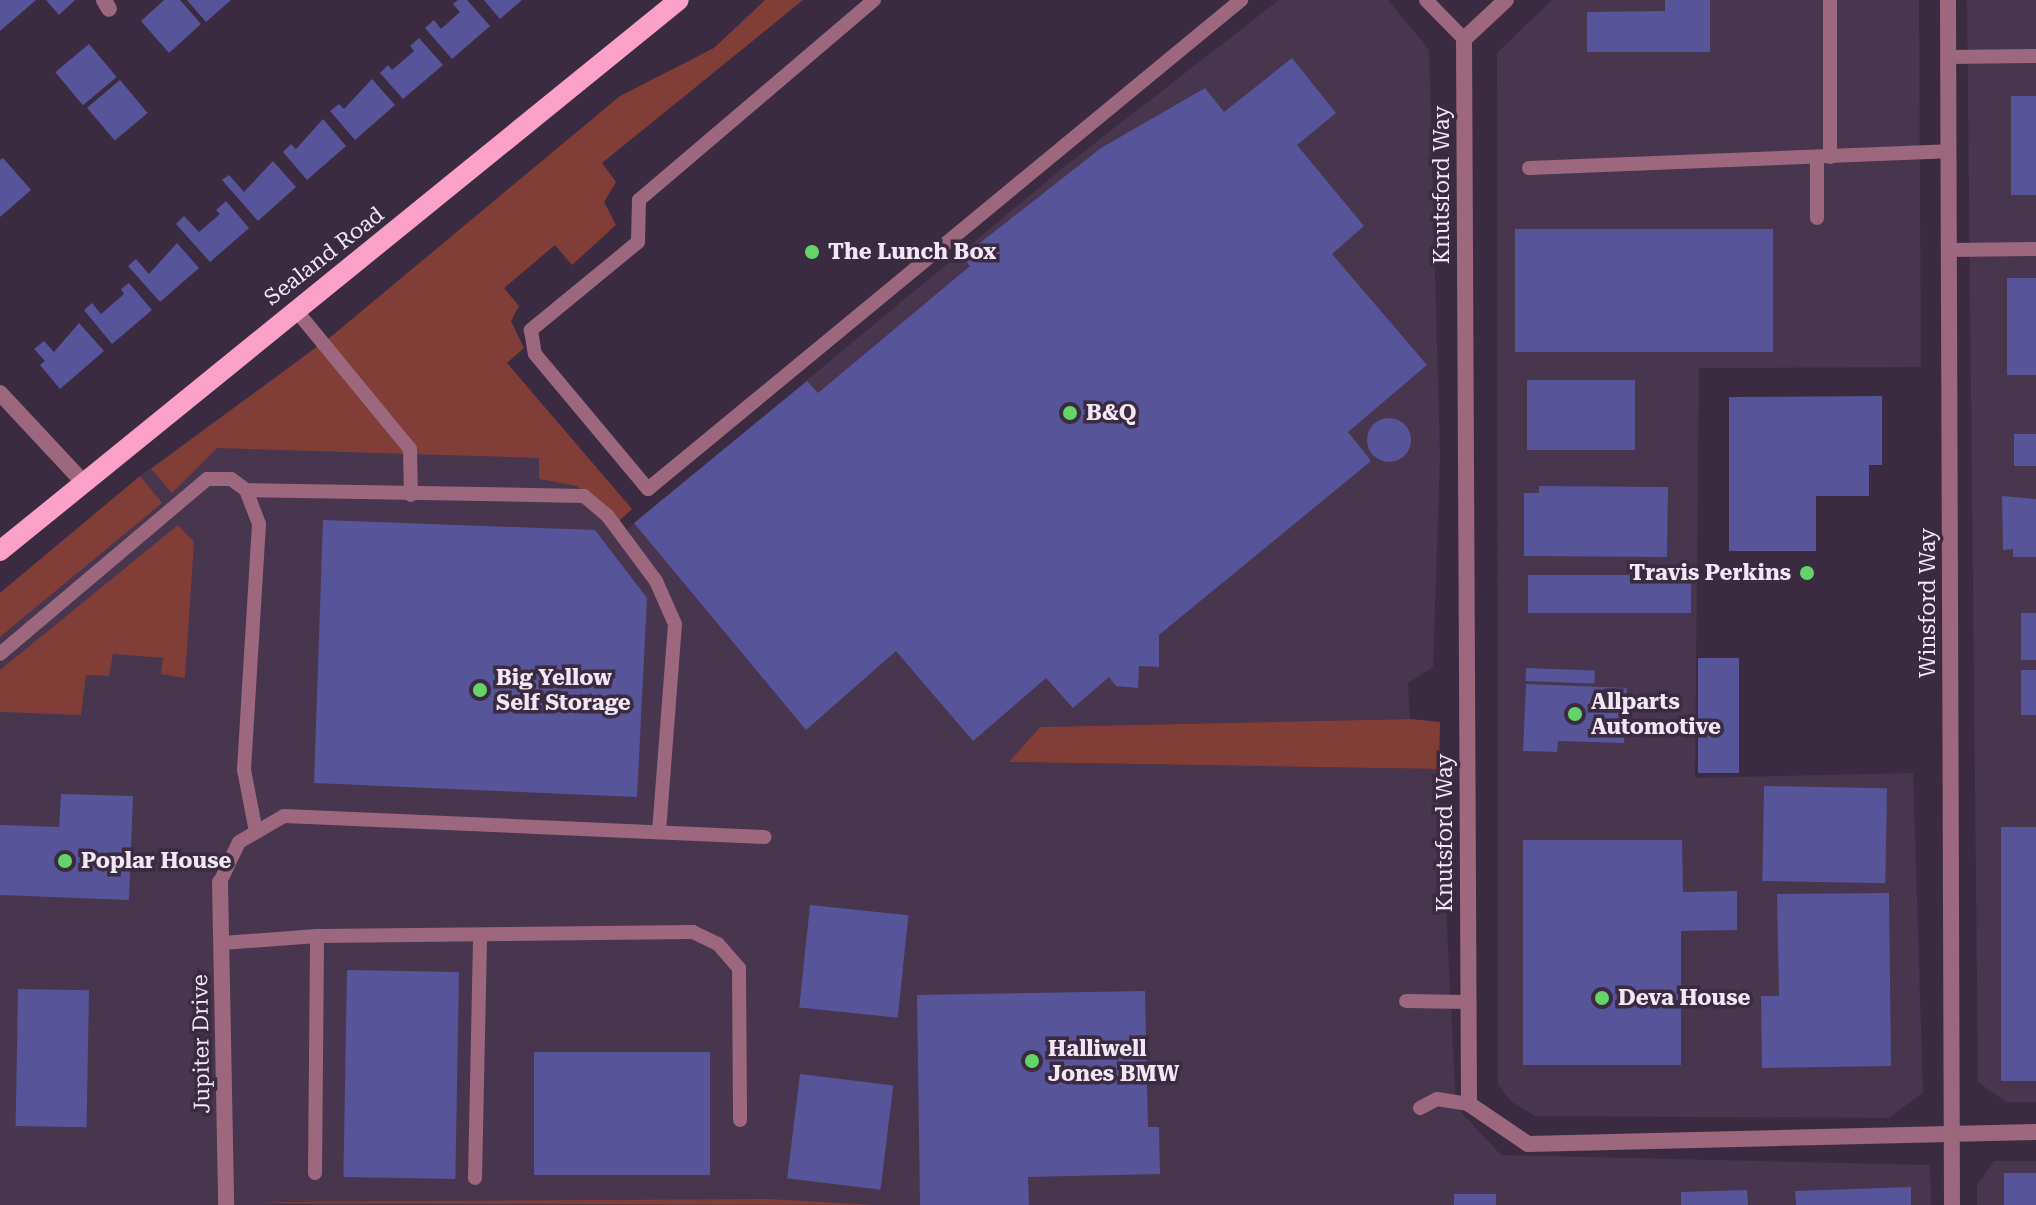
<!DOCTYPE html>
<style>
body{margin:0}
#map{position:relative;width:2036px;height:1205px;overflow:hidden;background:#3b2b40;font-family:"Roboto Serif",serif}
div>[style]{position:absolute}
[style*='--x']{left:calc(var(--x)*1px);top:calc(var(--y)*1px);width:calc(var(--w)*1px);rotate:calc(var(--a)*1deg)}
.built>*{inset:0;background:#48354e}
.green>*{inset:0;background:#813e37}
.building>*{inset:0;background:#575499;transform-origin:0 0}
.round{border-radius:50%}
.service>*{height:14px;margin:-7px;padding:0 7px;transform-origin:7px;border-radius:7px;background:#9d677d}
.minor>*{height:16px;margin:-8px;padding:0 8px;transform-origin:8px;border-radius:8px;background:#9d677d}
.primary>*{height:20px;margin:-10px;padding:0 10px;transform-origin:10px;border-radius:10px;background:#fba1c7}
.dots>*{width:22px;height:22px;translate:-50% -50%;box-sizing:border-box;border:4px solid #3b2b40;border-radius:50%}
span{translate:-50% -50%;white-space:nowrap;text-align:center;line-height:1.15;-webkit-text-stroke:7px #3b2b40;paint-order:stroke}
.street-label{font-size:22px;color:#f2e7f5}
.poi-label{font-size:22px;color:#f2e7f5;font-weight:700}
.left{translate:0 -50%;text-align:left}
.right{translate:-100% -50%;text-align:right}
</style>
<div id="map">
<div class="built">
<div style="clip-path:polygon(1279px 0,1388px 0,1429px 50px,1440px 456px,1433px 667px,1408px 683px,1410px 719px,1040px 727px,1010px 762px,1439px 769px,1456px 1107px,1501px 1155px,1930px 1165px,1931px 1205px,0 1205px,0 593px,140px 476px,333px 335px,407px 273px,624px 532px,1064px 167px)"></div>
<div style="clip-path:polygon(1552px 0,1919px 0,1921px 367px,1699px 368px,1695px 778px,1913px 773px,1923px 1092px,1889px 1118px,1535px 1116px,1512px 1102px,1498px 1085px,1497px 53px)"></div>
<div style="clip-path:polygon(1967px 0,2036px 0,2036px 1102px,2006px 1102px,1978px 1082px)"></div>
<div style="clip-path:polygon(1994px 1161px,2036px 1161px,2036px 1205px,1977px 1205px,1977px 1185px)"></div>
</div>
<div class="green">
<div style="clip-path:polygon(765px 0,803px 0,602px 163px,616px 182px,604px 202px,616px 225px,572px 265px,555px 245px,504px 288px,519px 306px,511px 321px,524px 348px,507px 363px,632px 509px,618px 522px,577px 486px,539px 479px,539px 458px,217px 448px,172px 493px,151px 469px,333px 335px,620px 96px,714px 48px)"></div>
<div style="clip-path:polygon(140px 476px,162px 503px,0 637px,0 593px)"></div>
<div style="clip-path:polygon(178px 525px,194px 542px,185px 678px,161px 674px,163px 658px,113px 654px,109px 676px,86px 675px,81px 715px,0 712px,0 670px)"></div>
<div style="clip-path:polygon(1410px 719px,1440px 722px,1439px 769px,1009px 762px,1040px 727px)"></div>
<div style="clip-path:polygon(768px 1199px,874px 1205px,260px 1203px,286px 1202px)"></div>
</div>
<div class="building">
<div style="clip-path:polygon(0 0,36px 0,0 31px)"></div>
<div style="clip-path:polygon(46px 0,75px 0,59px 15px)"></div>
<div style="clip-path:polygon(164px 0,180px 0,201px 24px,169px 53px,141px 21px)"></div>
<div style="clip-path:polygon(187px 0,231px 0,206px 22px)"></div>
<div style="clip-path:polygon(458px 0,467px 0,490px 26px,452px 59px,425px 28px,434px 20px,441px 29px,451px 20px,460px 12px,453px 4px)"></div>
<div style="clip-path:polygon(484px 0,522px 0,500px 19px)"></div>
<div style="clip-path:polygon(1665px 0,1710px 0,1710px 52px,1587px 52px,1587px 12px,1665px 11px)"></div>
<div style="clip-path:polygon(419px 38px,443px 65px,403px 99px,380px 73px,388px 65px,392px 70px,414px 51px,410px 46px)"></div>
<div style="left:89px;top:44px;width:43px;height:44px;rotate:50deg"></div>
<div style="clip-path:polygon(1292px 58px,1336px 113px,1297px 145px,1364px 226px,1332px 254px,1427px 365px,1348px 432px,1371px 461px,1159px 635px,1159px 667px,1139px 666px,1138px 688px,1116px 686px,1109px 677px,1073px 708px,1046px 678px,973px 741px,896px 651px,806px 730px,634px 523px,807px 381px,818px 393px,970px 266px,962px 257px,1101px 148px,1205px 88px,1224px 112px)"></div>
<div style="clip-path:polygon(372px 79px,395px 105px,355px 140px,330px 111px,339px 104px,344px 109px)"></div>
<div style="left:120px;top:80px;width:43px;height:43px;rotate:50deg"></div>
<div style="left:2011px;top:96px;width:25px;height:99px"></div>
<div style="clip-path:polygon(323px 119px,346px 146px,307px 180px,283px 152px,291px 144px,296px 149px)"></div>
<div style="clip-path:polygon(3px 158px,31px 190px,0 217px,0 160px)"></div>
<div style="clip-path:polygon(273px 161px,296px 187px,258px 221px,222px 180px,229px 175px,244px 192px)"></div>
<div style="clip-path:polygon(226px 201px,249px 228px,210px 262px,176px 224px,184px 216px,199px 232px,220px 214px,216px 210px)"></div>
<div style="left:1515px;top:229px;width:258px;height:123px"></div>
<div style="clip-path:polygon(177px 243px,199px 268px,160px 302px,128px 266px,136px 259px,149px 274px)"></div>
<div style="left:2036px;top:278px;width:97px;height:29px;rotate:90deg"></div>
<div style="clip-path:polygon(129px 283px,152px 310px,112px 344px,84px 310px,92px 303px,101px 314px,124px 294px,121px 289px)"></div>
<div style="clip-path:polygon(79px 323px,104px 351px,60px 389px,40px 365px,45px 361px,34px 349px,44px 341px,54px 352px)"></div>
<div style="left:1527px;top:380px;width:108px;height:70px"></div>
<div style="clip-path:polygon(1882px 396px,1882px 465px,1869px 465px,1869px 496px,1816px 496px,1816px 551px,1729px 551px,1729px 397px)"></div>
<div class="round" style="left:1367px;top:418px;width:44px;height:44px"></div>
<div style="left:2014px;top:434px;width:22px;height:32px"></div>
<div style="clip-path:polygon(1539px 486px,1668px 487px,1667px 557px,1524px 556px,1524px 493px,1539px 493px)"></div>
<div style="clip-path:polygon(2002px 496px,2036px 499px,2036px 557px,2013px 557px,2013px 549px,2003px 550px)"></div>
<div style="clip-path:polygon(323px 520px,595px 530px,647px 598px,637px 797px,314px 783px)"></div>
<div style="left:1691px;top:575px;width:38px;height:163px;rotate:90deg"></div>
<div style="left:2021px;top:613px;width:15px;height:47px"></div>
<div style="left:1739px;top:658px;width:115px;height:41px;rotate:90deg"></div>
<div style="left:1526px;top:668px;width:69px;height:13px;rotate:2deg"></div>
<div style="left:2021px;top:670px;width:15px;height:45px"></div>
<div style="clip-path:polygon(1526px 684px,1627px 688px,1624px 743px,1558px 741px,1557px 752px,1523px 751px)"></div>
<div style="left:1764px;top:786px;width:123px;height:95px;rotate:1deg"></div>
<div style="clip-path:polygon(61px 794px,133px 796px,129px 900px,0 895px,0 825px,59px 827px)"></div>
<div style="left:2001px;top:827px;width:35px;height:254px"></div>
<div style="clip-path:polygon(1523px 840px,1682px 840px,1683px 892px,1737px 891px,1737px 930px,1681px 931px,1681px 1065px,1523px 1065px)"></div>
<div style="clip-path:polygon(1889px 893px,1891px 1066px,1762px 1068px,1761px 996px,1779px 996px,1777px 894px)"></div>
<div style="left:810px;top:905px;width:99px;height:103px;rotate:6deg"></div>
<div style="left:347px;top:970px;width:112px;height:207px;rotate:1deg"></div>
<div style="left:18px;top:989px;width:71px;height:137px;rotate:1deg"></div>
<div style="clip-path:polygon(1145px 991px,1148px 1127px,1159px 1127px,1160px 1174px,1028px 1177px,1029px 1205px,920px 1205px,917px 995px)"></div>
<div style="left:710px;top:1052px;width:123px;height:176px;rotate:90deg"></div>
<div style="left:800px;top:1074px;width:94px;height:105px;rotate:7deg"></div>
<div style="left:2036px;top:1173px;width:32px;height:32px;rotate:90deg"></div>
<div style="clip-path:polygon(1911px 1187px,1911px 1205px,1796px 1205px,1795px 1191px)"></div>
<div style="clip-path:polygon(1747px 1190px,1748px 1205px,1681px 1205px,1681px 1192px)"></div>
<div style="left:1496px;top:1194px;width:11px;height:42px;rotate:90deg"></div>
</div>
<div class="service">
<div style="--x:874;--y:0;--w:309;--a:139.6"></div>
<div style="--x:639;--y:200;--w:42;--a:91.4"></div>
<div style="--x:638;--y:242;--w:139;--a:140.6"></div>
<div style="--x:531;--y:330;--w:24;--a:81"></div>
<div style="--x:535;--y:354;--w:176;--a:50.1"></div>
<div style="--x:648;--y:489;--w:769;--a:-39.51"></div>
<div style="--x:1426;--y:0;--w:54;--a:45.7"></div>
<div style="--x:1948;--y:57;--w:88;--a:-0.7"></div>
<div style="--x:1830;--y:157;--w:157;--a:-90"></div>
<div style="--x:1529;--y:168;--w:419;--a:-2.3"></div>
<div style="--x:1817;--y:218;--w:60;--a:-90"></div>
<div style="--x:1949;--y:250;--w:87;--a:-0.7"></div>
<div style="--x:295;--y:309;--w:181;--a:50.6"></div>
<div style="--x:410;--y:449;--w:46;--a:88.8"></div>
<div style="--x:246;--y:490;--w:338;--a:1"></div>
<div style="--x:584;--y:496;--w:30;--a:40"></div>
<div style="--x:607;--y:515;--w:82;--a:53.4"></div>
<div style="--x:656;--y:581;--w:47;--a:66.2"></div>
<div style="--x:675;--y:624;--w:209;--a:94.4"></div>
<div style="--x:0;--y:654;--w:271;--a:-40.2"></div>
<div style="--x:207;--y:479;--w:24;--a:0"></div>
<div style="--x:231;--y:479;--w:19;--a:36"></div>
<div style="--x:246;--y:490;--w:36;--a:69"></div>
<div style="--x:259;--y:524;--w:246;--a:93.5"></div>
<div style="--x:244;--y:770;--w:63;--a:79"></div>
<div style="--x:220;--y:882;--w:44;--a:-64.6"></div>
<div style="--x:239;--y:842;--w:52;--a:-30"></div>
<div style="--x:284;--y:816;--w:481;--a:2.5"></div>
<div style="--x:222;--y:943;--w:95;--a:-4.2"></div>
<div style="--x:317;--y:936;--w:376;--a:-0.6"></div>
<div style="--x:693;--y:932;--w:28;--a:26"></div>
<div style="--x:718;--y:944;--w:32;--a:49"></div>
<div style="--x:739;--y:968;--w:152;--a:89.6"></div>
<div style="--x:1406;--y:1001;--w:62;--a:0.9"></div>
<div style="--x:1420;--y:1108;--w:19;--a:-28"></div>
<div style="--x:1437;--y:1099;--w:32;--a:9"></div>
<div style="--x:315;--y:1173;--w:237;--a:-89.5"></div>
<div style="--x:475;--y:1178;--w:242;--a:-88.8"></div>
</div>
<div class="minor">
<div style="--x:104;--y:0;--w:10;--a:61"></div>
<div style="--x:1506;--y:0;--w:57;--a:137.1"></div>
<div style="--x:1464;--y:39;--w:1065;--a:89.73"></div>
<div style="--x:1469;--y:1104;--w:71;--a:34.1"></div>
<div style="--x:1528;--y:1144;--w:508;--a:-1.35"></div>
<div style="--x:1948;--y:0;--w:1205;--a:89.81"></div>
<div style="--x:0;--y:393;--w:120;--a:47"></div>
<div style="--x:220;--y:882;--w:323;--a:88.9"></div>
</div>
<div class="primary">
<div style="--x:0;--y:551;--w:874;--a:-39.06"></div>
</div>
<div class="dots">
<div style="left:812px;top:252px;background:#64d468"></div>
<div style="left:1070px;top:413px;background:#64d468"></div>
<div style="left:1807px;top:573px;background:#64d468"></div>
<div style="left:480px;top:690px;background:#64d468"></div>
<div style="left:1575px;top:714px;background:#64d468"></div>
<div style="left:65px;top:861px;background:#64d468"></div>
<div style="left:1602px;top:998px;background:#64d468"></div>
<div style="left:1032px;top:1061px;background:#64d468"></div>
</div>
<div class="street-label">
<span style="left:1442px;top:185px;rotate:-90deg">Knutsford Way</span>
<span style="left:324px;top:256px;rotate:-38deg">Sealand Road</span>
<span style="left:1928px;top:603px;rotate:-90deg">Winsford Way</span>
<span style="left:1445px;top:833px;rotate:-90deg">Knutsford Way</span>
<span style="left:201px;top:1044px;rotate:-91deg">Jupiter Drive</span>
</div>
<div class="poi-label">
<span class="left" style="left:828px;top:252px">The Lunch Box</span>
<span class="left" style="left:1086px;top:413px">B&amp;Q</span>
<span class="right" style="left:1791px;top:573px">Travis Perkins</span>
<span class="left" style="left:496px;top:690px">Big Yellow<br>Self Storage</span>
<span class="left" style="left:1591px;top:714px">Allparts<br>Automotive</span>
<span class="left" style="left:81px;top:861px">Poplar House</span>
<span class="left" style="left:1618px;top:998px">Deva House</span>
<span class="left" style="left:1048px;top:1061px">Halliwell<br>Jones BMW</span>
</div>
</div>
